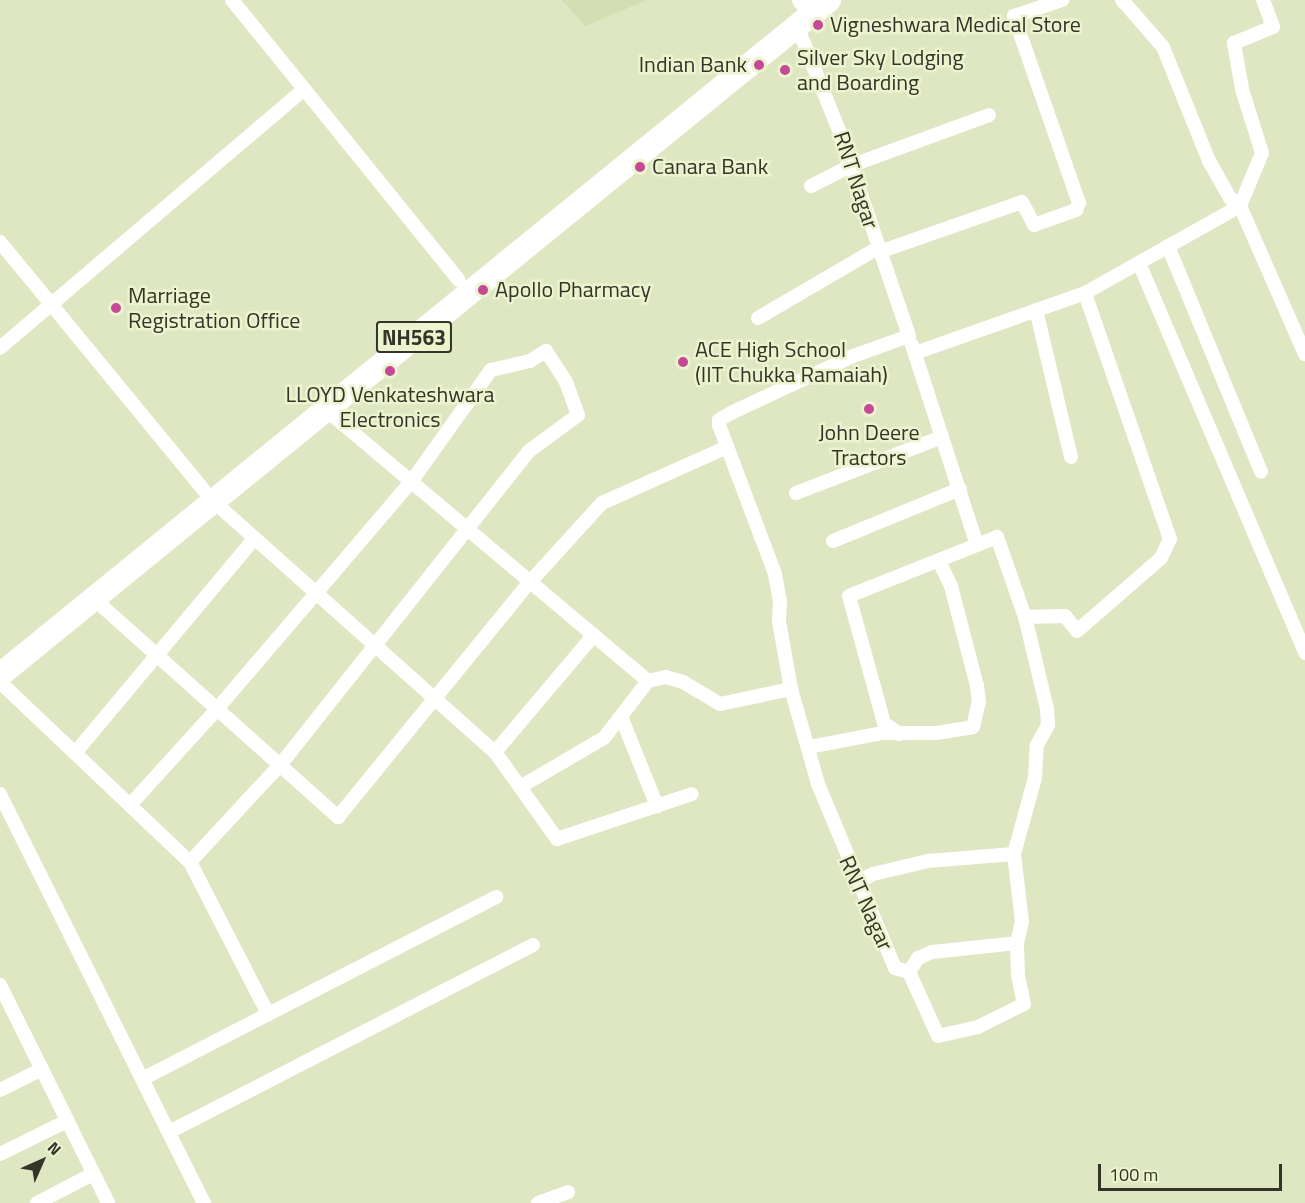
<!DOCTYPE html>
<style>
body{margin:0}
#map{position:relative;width:1305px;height:1203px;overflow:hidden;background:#dfe6c2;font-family:"Titillium Web",sans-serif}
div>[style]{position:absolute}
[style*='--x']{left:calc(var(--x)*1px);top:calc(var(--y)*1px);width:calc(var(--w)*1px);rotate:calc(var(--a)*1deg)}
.built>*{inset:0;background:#d5ddb2}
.street>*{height:14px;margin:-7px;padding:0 7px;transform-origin:7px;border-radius:7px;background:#fff}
.secondary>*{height:18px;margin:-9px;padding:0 9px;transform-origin:9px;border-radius:9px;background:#fff}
.highway>*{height:24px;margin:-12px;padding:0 12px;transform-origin:12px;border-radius:12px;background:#fff}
.dots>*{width:16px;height:16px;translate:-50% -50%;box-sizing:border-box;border:3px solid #ecf3cf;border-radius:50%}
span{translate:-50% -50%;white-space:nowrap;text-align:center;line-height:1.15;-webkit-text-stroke:5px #ecf3cf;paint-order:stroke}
.shield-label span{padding:2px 4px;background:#ecf3cf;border:2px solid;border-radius:4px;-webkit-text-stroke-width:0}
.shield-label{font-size:21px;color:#323527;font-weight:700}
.poi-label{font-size:22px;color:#323527}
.left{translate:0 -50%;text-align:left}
.right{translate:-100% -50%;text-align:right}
.street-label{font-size:22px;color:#323527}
.north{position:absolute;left:12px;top:1131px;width:60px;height:60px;-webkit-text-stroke:4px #ecf3cf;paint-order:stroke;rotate:45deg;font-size:16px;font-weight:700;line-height:24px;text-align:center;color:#323527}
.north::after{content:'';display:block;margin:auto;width:21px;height:27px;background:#323527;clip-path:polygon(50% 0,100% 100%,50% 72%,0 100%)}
.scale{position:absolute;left:1098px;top:1164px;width:184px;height:27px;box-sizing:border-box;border:3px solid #323527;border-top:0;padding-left:8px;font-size:18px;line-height:21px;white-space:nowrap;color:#323527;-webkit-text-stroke:4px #ecf3cf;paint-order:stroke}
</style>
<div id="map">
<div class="built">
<div style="clip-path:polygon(562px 0,647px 0,585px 26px)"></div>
</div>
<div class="street">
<div style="--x:232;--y:0;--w:360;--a:51"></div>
<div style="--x:1122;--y:0;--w:62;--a:48.9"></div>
<div style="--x:1163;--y:47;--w:123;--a:68"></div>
<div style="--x:1209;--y:161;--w:43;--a:60.4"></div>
<div style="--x:1230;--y:198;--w:13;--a:39"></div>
<div style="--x:1240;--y:206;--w:162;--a:66.3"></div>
<div style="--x:797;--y:26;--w:115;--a:68.1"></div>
<div style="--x:840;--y:133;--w:214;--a:71.2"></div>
<div style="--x:909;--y:336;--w:59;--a:160.3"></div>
<div style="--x:853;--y:356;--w:135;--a:155"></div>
<div style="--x:731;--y:413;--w:14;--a:150"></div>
<div style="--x:719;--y:420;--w:5;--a:90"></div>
<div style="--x:719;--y:425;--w:159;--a:69.4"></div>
<div style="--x:775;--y:574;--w:27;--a:80"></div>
<div style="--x:780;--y:601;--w:20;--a:93"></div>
<div style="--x:779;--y:621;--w:69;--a:80"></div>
<div style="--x:791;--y:689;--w:99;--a:74.1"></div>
<div style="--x:818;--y:784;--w:199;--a:67.3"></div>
<div style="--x:895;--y:968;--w:15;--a:16"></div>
<div style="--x:909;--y:972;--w:70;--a:65.6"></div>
<div style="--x:938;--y:1036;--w:41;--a:-12.7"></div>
<div style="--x:978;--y:1027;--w:51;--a:-26.6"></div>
<div style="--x:1024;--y:1004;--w:30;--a:-102"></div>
<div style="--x:1018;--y:975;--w:32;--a:-92"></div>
<div style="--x:1017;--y:943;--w:22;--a:-77"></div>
<div style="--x:1022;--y:922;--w:68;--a:-96.7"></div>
<div style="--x:1014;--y:854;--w:79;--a:-74.6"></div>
<div style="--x:1035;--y:778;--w:33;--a:-87"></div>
<div style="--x:1037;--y:745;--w:23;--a:-61"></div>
<div style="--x:1048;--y:725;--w:16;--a:-94"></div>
<div style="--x:1047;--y:709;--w:95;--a:-103.4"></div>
<div style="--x:1025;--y:617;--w:85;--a:-109.3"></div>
<div style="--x:997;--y:537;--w:159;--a:158.3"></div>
<div style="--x:849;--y:596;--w:132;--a:74.6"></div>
<div style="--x:884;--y:723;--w:19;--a:36"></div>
<div style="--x:811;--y:186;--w:44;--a:-27.1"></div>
<div style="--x:850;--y:166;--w:148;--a:-20.1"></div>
<div style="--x:0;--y:242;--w:321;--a:50.6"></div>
<div style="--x:1168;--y:246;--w:244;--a:67.6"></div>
<div style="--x:879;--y:252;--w:151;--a:-19.3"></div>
<div style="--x:1022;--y:202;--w:26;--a:62"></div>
<div style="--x:1034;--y:225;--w:45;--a:-19.7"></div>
<div style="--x:1076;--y:210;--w:8;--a:-67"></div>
<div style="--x:1079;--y:203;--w:198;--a:-109.2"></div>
<div style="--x:1014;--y:16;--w:51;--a:-18.4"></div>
<div style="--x:1139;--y:263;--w:424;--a:66.9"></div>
<div style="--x:1036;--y:310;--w:151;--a:76.6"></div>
<div style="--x:758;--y:318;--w:139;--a:-30.3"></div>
<div style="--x:912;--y:345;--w:210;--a:72"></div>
<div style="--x:0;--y:348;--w:399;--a:-40.4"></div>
<div style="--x:915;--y:353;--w:180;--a:-19.4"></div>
<div style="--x:1085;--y:293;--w:178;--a:-29.3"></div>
<div style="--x:1240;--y:206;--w:57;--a:-67.5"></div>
<div style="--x:1262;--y:153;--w:67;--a:-107.4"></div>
<div style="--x:1242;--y:89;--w:47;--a:-99.9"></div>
<div style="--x:1234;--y:43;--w:42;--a:-22.3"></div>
<div style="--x:1273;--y:27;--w:29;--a:-110"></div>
<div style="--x:325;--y:409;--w:422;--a:40.1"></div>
<div style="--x:648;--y:681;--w:18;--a:-13"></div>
<div style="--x:666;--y:677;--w:18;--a:16"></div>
<div style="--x:683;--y:682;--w:43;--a:30.7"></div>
<div style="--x:720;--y:704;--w:73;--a:-11.9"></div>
<div style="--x:796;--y:493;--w:156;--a:-21"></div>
<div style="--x:213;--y:501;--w:378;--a:41.7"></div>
<div style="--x:495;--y:752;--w:107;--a:54.5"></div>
<div style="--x:557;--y:839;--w:142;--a:-18.4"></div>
<div style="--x:833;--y:541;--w:137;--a:-22.3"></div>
<div style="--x:93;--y:598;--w:329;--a:41.8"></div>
<div style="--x:338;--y:817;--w:303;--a:-50.8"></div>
<div style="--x:530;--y:582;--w:107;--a:-47.7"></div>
<div style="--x:602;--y:503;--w:135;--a:-24.1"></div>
<div style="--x:1025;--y:617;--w:40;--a:-1.4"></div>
<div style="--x:1065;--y:616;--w:19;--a:51"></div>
<div style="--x:1077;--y:631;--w:111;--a:-41"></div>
<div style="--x:1161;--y:558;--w:21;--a:-65"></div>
<div style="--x:1170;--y:539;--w:260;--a:-109.1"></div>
<div style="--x:0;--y:682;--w:262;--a:43.5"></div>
<div style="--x:190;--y:862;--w:171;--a:62.8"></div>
<div style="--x:622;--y:719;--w:94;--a:68.1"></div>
<div style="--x:809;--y:747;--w:74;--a:-10.9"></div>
<div style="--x:882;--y:733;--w:54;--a:0"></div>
<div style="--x:936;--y:733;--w:37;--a:-9"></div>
<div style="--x:973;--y:727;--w:26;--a:-77"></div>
<div style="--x:979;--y:702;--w:16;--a:-97"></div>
<div style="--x:977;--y:686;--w:103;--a:-104.6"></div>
<div style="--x:951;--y:586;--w:28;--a:-116"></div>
<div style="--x:495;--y:752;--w:153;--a:-49.8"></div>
<div style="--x:75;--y:753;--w:279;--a:-50.1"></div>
<div style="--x:520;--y:787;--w:97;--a:-30.3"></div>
<div style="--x:604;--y:738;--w:72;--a:-52.3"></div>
<div style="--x:0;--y:794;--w:457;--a:63.5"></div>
<div style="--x:130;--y:805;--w:130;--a:-47.8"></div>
<div style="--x:217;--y:709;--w:299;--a:-49.5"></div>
<div style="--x:411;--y:482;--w:138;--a:-54.5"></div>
<div style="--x:491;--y:370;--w:40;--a:-13"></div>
<div style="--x:530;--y:361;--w:19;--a:-32"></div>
<div style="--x:546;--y:351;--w:37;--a:57"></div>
<div style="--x:566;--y:382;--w:35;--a:70"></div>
<div style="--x:578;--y:415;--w:61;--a:143.7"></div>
<div style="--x:529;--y:451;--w:401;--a:128.4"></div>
<div style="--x:280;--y:765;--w:132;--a:132.9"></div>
<div style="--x:858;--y:882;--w:17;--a:-28"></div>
<div style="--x:873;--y:874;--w:57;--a:-13.3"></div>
<div style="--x:928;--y:861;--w:86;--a:-4.7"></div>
<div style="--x:909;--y:972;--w:17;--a:-57"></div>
<div style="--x:918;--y:958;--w:15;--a:-23"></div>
<div style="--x:932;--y:952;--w:85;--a:-6"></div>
<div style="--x:0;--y:985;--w:243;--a:63.6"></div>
<div style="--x:144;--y:1078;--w:396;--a:-27.2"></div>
<div style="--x:0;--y:1090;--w:47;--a:-26.6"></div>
<div style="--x:171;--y:1131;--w:407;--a:-27.2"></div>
<div style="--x:0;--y:1154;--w:75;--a:-26.2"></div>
<div style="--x:37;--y:1203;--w:63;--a:-27.4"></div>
<div style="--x:538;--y:1203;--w:32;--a:-20"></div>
</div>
<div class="secondary">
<div style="--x:801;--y:0;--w:4;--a:56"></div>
</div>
<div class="highway">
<div style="--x:0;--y:675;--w:1069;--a:-39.15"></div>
</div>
<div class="dots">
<div style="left:818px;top:25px;background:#c64997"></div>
<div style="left:759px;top:65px;background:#c64997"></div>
<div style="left:785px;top:70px;background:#c64997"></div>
<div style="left:640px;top:167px;background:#c64997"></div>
<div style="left:483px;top:290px;background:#c64997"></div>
<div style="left:116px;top:308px;background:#c64997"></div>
<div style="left:683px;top:362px;background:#c64997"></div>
<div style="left:390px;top:371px;background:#c64997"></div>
<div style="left:869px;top:409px;background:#c64997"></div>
</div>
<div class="shield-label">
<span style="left:414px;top:337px">NH563</span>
</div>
<div class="poi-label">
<span class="left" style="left:830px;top:25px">Vigneshwara Medical Store</span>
<span class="left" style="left:797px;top:70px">Silver Sky Lodging<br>and Boarding</span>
<span class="right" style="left:747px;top:65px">Indian Bank</span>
<span class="left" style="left:652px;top:167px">Canara Bank</span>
<span class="left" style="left:495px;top:290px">Apollo Pharmacy</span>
<span class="left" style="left:128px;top:308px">Marriage<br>Registration Office</span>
<span class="left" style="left:695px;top:362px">ACE High School<br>(IIT Chukka Ramaiah)</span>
<span style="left:390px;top:407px">LLOYD Venkateshwara<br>Electronics</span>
<span style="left:869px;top:445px">John Deere<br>Tractors</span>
</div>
<div class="street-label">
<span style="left:856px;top:180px;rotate:72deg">RNT Nagar</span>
<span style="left:866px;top:903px;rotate:66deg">RNT Nagar</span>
</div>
<div class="north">N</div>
<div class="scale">100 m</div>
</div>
